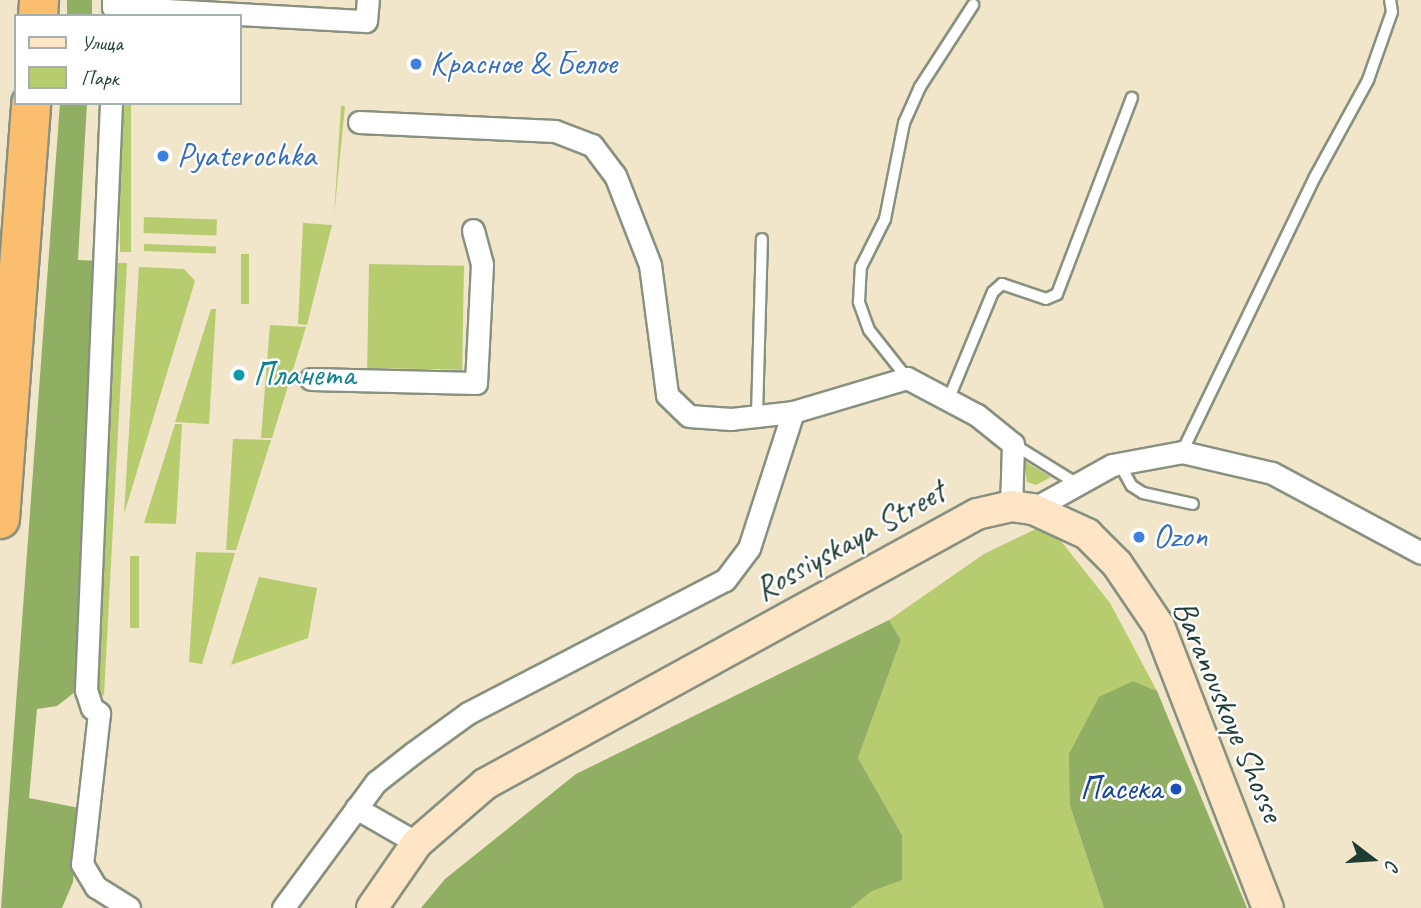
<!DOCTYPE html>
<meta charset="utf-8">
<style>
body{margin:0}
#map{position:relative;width:1421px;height:908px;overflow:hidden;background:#f1e5ca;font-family:Caveat,sans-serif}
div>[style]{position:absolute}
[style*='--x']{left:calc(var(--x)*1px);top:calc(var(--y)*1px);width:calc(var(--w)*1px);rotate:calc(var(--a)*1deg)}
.green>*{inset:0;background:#b7cb6f;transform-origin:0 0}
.forest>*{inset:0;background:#91af62;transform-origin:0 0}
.roads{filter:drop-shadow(2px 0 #88917f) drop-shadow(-2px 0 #88917f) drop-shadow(0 2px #88917f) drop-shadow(0 -2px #88917f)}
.lane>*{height:10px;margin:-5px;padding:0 5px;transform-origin:5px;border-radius:5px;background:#fff}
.street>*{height:21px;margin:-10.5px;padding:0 10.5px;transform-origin:10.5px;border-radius:10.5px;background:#fff}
.secondary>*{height:30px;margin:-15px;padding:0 15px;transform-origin:15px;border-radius:15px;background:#fde5c5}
.highway>*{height:38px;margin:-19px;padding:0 19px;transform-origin:19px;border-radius:19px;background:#fbbd6e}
.dots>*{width:19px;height:19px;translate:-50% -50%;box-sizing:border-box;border:4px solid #fff;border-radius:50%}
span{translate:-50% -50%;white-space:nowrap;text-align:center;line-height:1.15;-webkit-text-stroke:5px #fff;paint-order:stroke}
.shop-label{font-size:33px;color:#366cbe}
.left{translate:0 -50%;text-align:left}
.culture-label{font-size:33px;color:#0d838f}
.street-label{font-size:33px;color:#1f3d34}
.transit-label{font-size:33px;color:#164399}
.right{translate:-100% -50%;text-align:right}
.legend{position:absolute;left:14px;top:14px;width:228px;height:91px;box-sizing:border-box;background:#fff;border:2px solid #a5b1ae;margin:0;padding:9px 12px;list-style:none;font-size:21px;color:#1f3d34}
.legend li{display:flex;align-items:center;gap:14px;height:35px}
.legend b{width:35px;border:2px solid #a5b1ae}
.north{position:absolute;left:1337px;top:824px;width:70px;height:70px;-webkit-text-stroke:5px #fff;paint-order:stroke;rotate:107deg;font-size:19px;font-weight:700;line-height:28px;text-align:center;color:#1f3d34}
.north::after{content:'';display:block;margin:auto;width:24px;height:32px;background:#1f3d34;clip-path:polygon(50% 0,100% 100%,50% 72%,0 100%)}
</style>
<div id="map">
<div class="green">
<div style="left:120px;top:103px;width:11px;height:149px"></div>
<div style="clip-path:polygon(341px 106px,345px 106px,334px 216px)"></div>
<div style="left:144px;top:217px;width:73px;height:16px;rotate:2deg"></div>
<div style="clip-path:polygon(303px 223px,332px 225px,307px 325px,298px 324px)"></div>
<div style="left:144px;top:244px;width:72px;height:7px;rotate:2deg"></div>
<div style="left:241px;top:254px;width:8px;height:50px"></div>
<div style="clip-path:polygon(116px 263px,127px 263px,104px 695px,95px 701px)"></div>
<div style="left:369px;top:264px;width:95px;height:104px;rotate:1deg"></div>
<div style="clip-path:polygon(139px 267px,184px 269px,195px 281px,124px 514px)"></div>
<div style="clip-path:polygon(211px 309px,216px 309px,209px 424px,175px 422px)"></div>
<div style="clip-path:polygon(270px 325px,306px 327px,272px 438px,261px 438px)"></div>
<div style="clip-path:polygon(175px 424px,182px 424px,176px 524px,144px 523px)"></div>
<div style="clip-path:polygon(233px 439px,271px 440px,236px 550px,226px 550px)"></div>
<div style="clip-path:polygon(1024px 461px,1051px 477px,1036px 485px,1027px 482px)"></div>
<div style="clip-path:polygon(1040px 527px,1057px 536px,1110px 603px,1157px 691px,1133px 681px,1070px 806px,1104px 908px,851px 908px,872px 891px,902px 835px,858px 758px,901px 640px,889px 620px,984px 554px)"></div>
<div style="clip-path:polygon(196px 552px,235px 553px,202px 664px,189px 662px)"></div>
<div style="left:130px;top:556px;width:9px;height:72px"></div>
<div style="clip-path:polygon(259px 577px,317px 588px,308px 638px,231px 665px)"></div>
</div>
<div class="forest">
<div style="left:67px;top:0;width:25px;height:16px"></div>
<div style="clip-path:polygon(60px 103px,87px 103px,78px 260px,100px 261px,80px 688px,57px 706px,37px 709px,29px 798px,79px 808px,73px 882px,62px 908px,1px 908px)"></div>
<div style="clip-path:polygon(889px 620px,901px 640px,858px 758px,902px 835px,902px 880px,872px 891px,851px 908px,421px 908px,445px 879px,576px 774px)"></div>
<div style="clip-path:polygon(1133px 681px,1157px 691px,1247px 908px,1104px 908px,1070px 806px,1069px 754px,1099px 697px)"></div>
</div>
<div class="roads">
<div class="lane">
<div style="--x:907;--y:378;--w:61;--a:-128.4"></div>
<div style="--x:869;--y:330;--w:30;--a:-110"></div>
<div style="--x:859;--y:302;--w:35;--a:-87"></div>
<div style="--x:861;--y:267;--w:54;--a:-63.4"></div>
<div style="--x:885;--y:219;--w:98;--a:-78.8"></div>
<div style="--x:904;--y:123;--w:39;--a:-66"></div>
<div style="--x:920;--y:87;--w:98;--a:-57.1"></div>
<div style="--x:949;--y:398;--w:115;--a:-67.5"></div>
<div style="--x:993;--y:292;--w:12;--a:-42"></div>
<div style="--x:1002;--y:284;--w:46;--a:18.8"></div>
<div style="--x:1046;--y:299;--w:12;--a:-24"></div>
<div style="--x:1057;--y:294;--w:210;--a:-69.1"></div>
<div style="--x:757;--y:415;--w:176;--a:-88.4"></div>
<div style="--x:1013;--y:444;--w:74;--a:31.8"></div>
<div style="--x:1182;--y:452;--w:305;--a:-64.2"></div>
<div style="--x:1315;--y:177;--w:111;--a:-61.3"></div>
<div style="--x:1368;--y:80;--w:72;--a:-70.6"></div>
<div style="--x:1392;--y:12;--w:12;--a:-99"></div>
<div style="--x:1119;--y:463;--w:26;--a:61"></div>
<div style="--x:1132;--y:486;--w:13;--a:32"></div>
<div style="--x:1143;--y:493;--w:51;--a:12.4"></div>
</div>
<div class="street">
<div style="--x:113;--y:0;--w:7;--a:90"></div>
<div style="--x:113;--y:7;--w:253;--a:3.2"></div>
<div style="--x:366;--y:21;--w:21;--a:-85"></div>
<div style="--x:111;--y:103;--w:588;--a:92.44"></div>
<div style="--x:86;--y:690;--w:19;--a:72"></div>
<div style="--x:92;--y:708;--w:9;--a:36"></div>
<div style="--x:99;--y:713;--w:152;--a:96.4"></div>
<div style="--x:82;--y:864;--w:27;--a:59"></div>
<div style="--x:96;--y:887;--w:39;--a:32"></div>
<div style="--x:359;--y:122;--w:196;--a:2.6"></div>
<div style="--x:555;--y:131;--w:40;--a:21"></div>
<div style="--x:592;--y:145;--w:38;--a:53"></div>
<div style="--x:615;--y:175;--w:97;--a:68.7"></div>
<div style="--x:650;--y:265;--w:131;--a:82.5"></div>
<div style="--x:667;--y:395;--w:30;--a:44"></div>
<div style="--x:689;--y:416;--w:42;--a:4.1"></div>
<div style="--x:731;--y:419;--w:62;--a:-6.4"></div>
<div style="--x:311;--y:379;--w:165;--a:1.4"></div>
<div style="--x:476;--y:383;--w:119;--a:-87.1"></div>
<div style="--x:482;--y:264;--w:35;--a:-105"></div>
<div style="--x:1033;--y:509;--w:90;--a:-29.1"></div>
<div style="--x:1112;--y:465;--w:71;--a:-10.5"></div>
<div style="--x:1182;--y:452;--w:92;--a:13.1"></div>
<div style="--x:1272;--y:473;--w:169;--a:28.2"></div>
<div style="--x:356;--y:808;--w:70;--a:29.8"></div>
<div style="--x:283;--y:908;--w:157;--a:-53.6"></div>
<div style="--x:376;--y:782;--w:47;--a:-38.1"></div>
<div style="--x:413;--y:753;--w:68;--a:-36"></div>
<div style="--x:468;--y:713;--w:289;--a:-27.4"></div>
<div style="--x:725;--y:580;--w:40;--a:-53"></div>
<div style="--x:749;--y:548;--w:143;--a:-72.1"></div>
<div style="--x:793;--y:412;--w:119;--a:-16.6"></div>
<div style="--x:907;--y:378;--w:79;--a:27.9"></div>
<div style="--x:977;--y:415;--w:46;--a:38.9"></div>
<div style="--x:1013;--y:444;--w:62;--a:91.8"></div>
</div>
<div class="secondary">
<div style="--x:372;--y:908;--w:79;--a:-55.3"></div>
<div style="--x:417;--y:843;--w:90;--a:-40.9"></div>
<div style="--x:485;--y:784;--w:561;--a:-28.76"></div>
<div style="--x:977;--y:514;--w:35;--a:-13"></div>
<div style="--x:1011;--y:506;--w:22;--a:8"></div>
<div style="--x:1033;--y:509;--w:60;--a:24.8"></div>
<div style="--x:1087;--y:534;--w:42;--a:45"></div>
<div style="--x:1117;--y:564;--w:75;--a:55.9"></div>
<div style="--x:1159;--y:626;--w:302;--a:68.9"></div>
</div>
<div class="highway">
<div style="--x:38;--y:16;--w:16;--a:-86"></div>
<div style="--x:0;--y:519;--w:417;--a:-85.7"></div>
</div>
</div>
<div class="dots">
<div style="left:416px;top:64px;background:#3f7fe0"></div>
<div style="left:163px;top:156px;background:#3f7fe0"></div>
<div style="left:239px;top:375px;background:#0f9aa8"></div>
<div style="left:1139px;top:537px;background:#3f7fe0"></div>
<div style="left:1176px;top:789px;background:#1a4fb4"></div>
</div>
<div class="shop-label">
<span class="left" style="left:430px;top:64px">Красное &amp; Белое</span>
<span class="left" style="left:177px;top:156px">Pyaterochka</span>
<span class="left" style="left:1153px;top:537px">Ozon</span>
</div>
<div class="culture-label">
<span class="left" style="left:253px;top:375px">Планета</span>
</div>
<div class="street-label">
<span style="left:850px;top:541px;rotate:-29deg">Rossiyskaya Street</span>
<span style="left:1228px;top:711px;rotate:67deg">Baranovskoye Shosse</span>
</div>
<div class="transit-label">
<span class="right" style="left:1162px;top:789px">Пасека</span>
</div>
<ul class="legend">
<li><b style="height:9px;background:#fde5c5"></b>Улица</li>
<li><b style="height:19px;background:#b7cb6f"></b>Парк</li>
</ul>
<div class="north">С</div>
</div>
